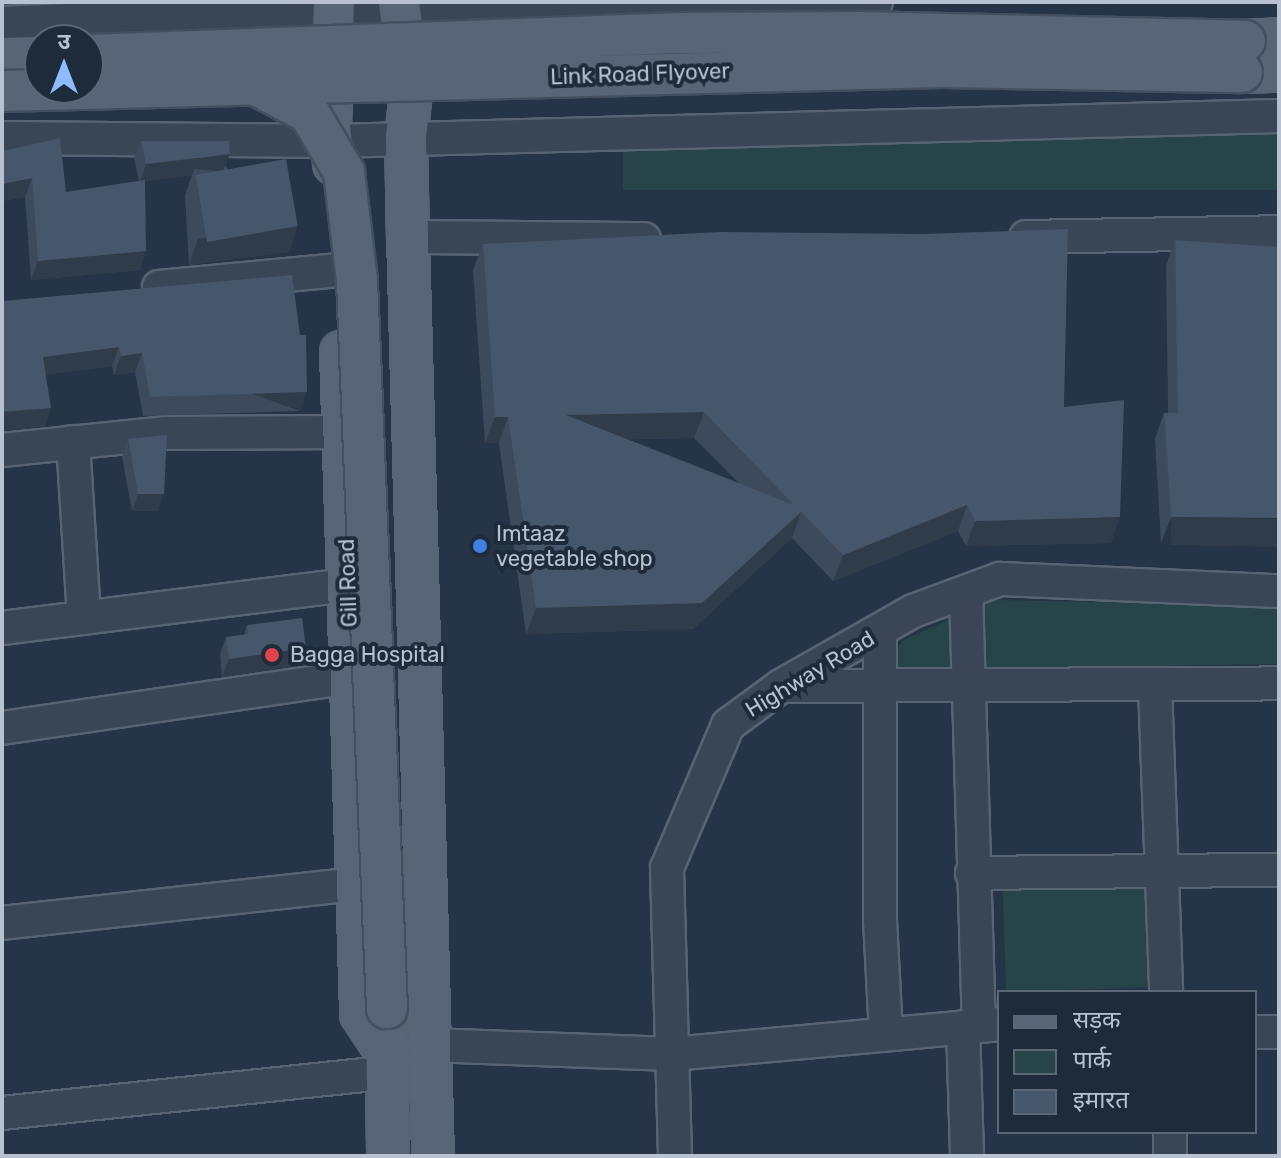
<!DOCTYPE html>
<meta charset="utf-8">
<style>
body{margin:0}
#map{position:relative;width:1281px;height:1158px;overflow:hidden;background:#253447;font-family:Rubik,"Noto Sans Devanagari",sans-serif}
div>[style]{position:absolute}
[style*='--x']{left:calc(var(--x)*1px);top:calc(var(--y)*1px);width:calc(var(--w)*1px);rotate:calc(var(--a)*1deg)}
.green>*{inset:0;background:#274548;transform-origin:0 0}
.roads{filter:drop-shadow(2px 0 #586473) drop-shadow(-2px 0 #586473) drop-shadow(0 2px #586473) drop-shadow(0 -2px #586473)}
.minor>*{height:32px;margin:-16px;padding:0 16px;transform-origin:16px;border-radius:16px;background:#3a4656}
.major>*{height:40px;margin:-20px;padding:0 20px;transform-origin:20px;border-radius:20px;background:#586576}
.bridges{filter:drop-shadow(2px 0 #434f5f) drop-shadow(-2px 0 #434f5f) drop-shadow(0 2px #434f5f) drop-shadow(0 -2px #434f5f)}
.major-bridge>*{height:40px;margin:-20px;padding:0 20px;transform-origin:20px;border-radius:20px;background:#586576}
.wall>*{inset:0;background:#3c4a5c}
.shaded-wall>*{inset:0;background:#313c4b;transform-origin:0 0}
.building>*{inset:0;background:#46566b;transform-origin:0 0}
.dots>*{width:22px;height:22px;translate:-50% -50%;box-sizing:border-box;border:4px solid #1e2b3b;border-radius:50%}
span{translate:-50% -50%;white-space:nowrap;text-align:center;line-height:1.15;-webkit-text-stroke:8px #1e2b3b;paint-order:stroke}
.street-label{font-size:22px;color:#b8c1cf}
.poi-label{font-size:22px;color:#b8c1cf}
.left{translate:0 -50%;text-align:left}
.frame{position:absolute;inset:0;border:4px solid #b8c1cf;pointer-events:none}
.legend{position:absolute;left:997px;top:990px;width:260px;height:144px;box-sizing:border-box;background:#1e2b3b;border:2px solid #5c6776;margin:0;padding:10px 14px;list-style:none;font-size:24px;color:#b8c1cf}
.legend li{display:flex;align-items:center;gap:16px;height:40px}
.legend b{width:40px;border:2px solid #5c6776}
.north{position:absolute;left:24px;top:24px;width:80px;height:80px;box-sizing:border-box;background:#1e2b3b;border:2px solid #5c6776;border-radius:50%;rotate:0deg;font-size:22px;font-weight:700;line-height:32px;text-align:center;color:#b8c1cf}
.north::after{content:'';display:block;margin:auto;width:28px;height:36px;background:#8cbcff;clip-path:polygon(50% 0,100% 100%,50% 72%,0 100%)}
</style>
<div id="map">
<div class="green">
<div style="left:1279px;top:114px;width:76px;height:656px;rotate:90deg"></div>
<div style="clip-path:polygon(992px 600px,1279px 605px,1279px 664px,888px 670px,902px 641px)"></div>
<div style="left:1148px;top:868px;width:119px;height:146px;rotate:88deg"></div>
</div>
<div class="roads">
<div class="minor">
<div style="--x:2;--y:23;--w:397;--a:-2.6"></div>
<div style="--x:399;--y:5;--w:477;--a:-0.4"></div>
<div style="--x:2;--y:138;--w:331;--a:0.5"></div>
<div style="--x:333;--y:141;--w:946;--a:-1.51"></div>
<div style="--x:408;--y:237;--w:236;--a:0.5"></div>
<div style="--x:1026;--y:237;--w:253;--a:-1.1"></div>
<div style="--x:159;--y:287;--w:181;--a:-5.4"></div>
<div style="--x:73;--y:442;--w:176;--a:86.4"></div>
<div style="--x:2;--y:450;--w:166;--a:-5.9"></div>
<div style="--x:167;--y:433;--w:176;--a:-0.3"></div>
<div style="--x:966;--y:592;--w:434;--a:88.3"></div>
<div style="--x:2;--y:628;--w:350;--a:-7.1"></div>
<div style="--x:880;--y:631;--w:289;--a:90"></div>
<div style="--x:880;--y:920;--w:114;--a:87"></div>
<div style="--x:784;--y:686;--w:495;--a:-0.3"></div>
<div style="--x:1155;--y:686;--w:306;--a:87.9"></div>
<div style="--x:2;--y:728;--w:353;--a:-8.3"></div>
<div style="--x:972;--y:873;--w:307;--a:-0.6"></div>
<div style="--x:2;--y:923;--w:355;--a:-6.3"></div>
<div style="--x:963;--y:1027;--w:129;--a:88.2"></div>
<div style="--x:1255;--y:1032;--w:24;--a:0"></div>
<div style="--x:429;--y:1045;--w:243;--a:2.1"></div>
<div style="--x:672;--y:1054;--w:328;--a:-5.2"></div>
<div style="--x:2;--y:1113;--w:384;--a:-6"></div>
<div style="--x:1170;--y:1132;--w:24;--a:90"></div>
<div style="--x:675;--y:1156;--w:288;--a:-91.6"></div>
<div style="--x:667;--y:868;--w:155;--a:-66.9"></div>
<div style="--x:728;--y:725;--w:66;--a:-36.3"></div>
<div style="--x:781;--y:686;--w:152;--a:-29.6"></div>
<div style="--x:913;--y:611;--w:93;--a:-20.2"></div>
<div style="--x:1000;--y:579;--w:279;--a:2.5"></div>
</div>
<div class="major">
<div style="--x:399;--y:2;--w:92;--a:82.5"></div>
<div style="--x:411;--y:93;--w:44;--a:96.5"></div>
<div style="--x:406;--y:137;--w:100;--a:88.9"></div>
<div style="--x:408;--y:237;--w:919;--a:88.44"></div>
<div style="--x:1245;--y:41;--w:34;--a:-3"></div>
<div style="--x:2;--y:58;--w:38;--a:-2"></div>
<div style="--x:1242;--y:72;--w:37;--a:-2"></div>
<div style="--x:334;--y:164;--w:37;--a:-96"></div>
<div style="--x:330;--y:127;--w:125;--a:-88.2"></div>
<div style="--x:341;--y:352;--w:662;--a:88.27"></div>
<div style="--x:361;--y:1014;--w:45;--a:56.7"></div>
<div style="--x:386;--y:1024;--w:132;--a:89.1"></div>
</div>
</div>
<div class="bridges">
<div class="major-bridge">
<div style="--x:88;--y:55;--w:592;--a:-2.13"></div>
<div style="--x:680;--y:33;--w:180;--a:-0.3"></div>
<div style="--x:860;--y:32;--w:385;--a:1.3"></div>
<div style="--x:258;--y:86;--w:58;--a:27.9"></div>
<div style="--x:309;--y:113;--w:69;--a:59.3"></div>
<div style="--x:344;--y:172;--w:110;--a:83.2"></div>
<div style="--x:357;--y:281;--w:728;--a:87.64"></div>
<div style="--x:2;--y:91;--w:940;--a:-1.46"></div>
<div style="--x:942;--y:67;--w:300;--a:1"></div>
</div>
</div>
<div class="wall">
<div style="clip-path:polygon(2px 141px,3px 151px,66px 192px,139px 181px,134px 158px,141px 141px,225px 165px,289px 252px,189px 265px,185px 195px,192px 175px,145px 181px,140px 270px,31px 280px,25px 197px,2px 201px)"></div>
<div style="clip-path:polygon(1175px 240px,1279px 247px,1161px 543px,1155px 439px,1164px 413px,1168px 413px,1166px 266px)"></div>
<div style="clip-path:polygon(evenodd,483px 244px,1064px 407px,1111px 543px,966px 546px,958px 531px,833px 581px,792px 538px,693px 629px,526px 634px,499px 443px,485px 443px,473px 270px,483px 244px,694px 438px,739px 483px,627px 439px,694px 438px)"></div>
<div style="clip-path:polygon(2px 301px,300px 411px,143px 416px,135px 372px,114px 375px,112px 366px,45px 374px,51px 408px,44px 427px)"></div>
<div style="clip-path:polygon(128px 439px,158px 511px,132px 511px,122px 457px)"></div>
<div style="clip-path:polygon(247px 625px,299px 665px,222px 677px,220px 654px,226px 637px,244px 635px)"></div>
</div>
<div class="shaded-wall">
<div style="clip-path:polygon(230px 154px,223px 171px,195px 169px,192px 175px,140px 182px,146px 164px)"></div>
<div style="clip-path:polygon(32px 178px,25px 197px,2px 201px,2px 184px)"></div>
<div style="clip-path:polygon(298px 226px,289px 252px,189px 265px,198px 239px)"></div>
<div style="clip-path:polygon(146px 251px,140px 270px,31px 280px,38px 261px)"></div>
<div style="clip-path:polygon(119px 347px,112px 366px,36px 376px,43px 357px)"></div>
<div style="clip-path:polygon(142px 353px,135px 372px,114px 375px,121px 356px)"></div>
<div style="left:307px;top:392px;width:20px;height:157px;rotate:110deg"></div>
<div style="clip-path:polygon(51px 408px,44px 427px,2px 431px,2px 412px)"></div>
<div style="clip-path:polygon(704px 412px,694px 438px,556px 441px,566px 415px)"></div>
<div style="clip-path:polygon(495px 417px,508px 417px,499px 443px,485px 443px)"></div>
<div style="clip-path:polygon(138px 494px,164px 494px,158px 511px,132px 511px)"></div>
<div style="clip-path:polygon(967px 505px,958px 531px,833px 581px,843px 555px)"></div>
<div style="clip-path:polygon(801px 512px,792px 538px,693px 629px,526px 634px,536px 608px)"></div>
<div style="clip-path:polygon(1120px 517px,1111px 543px,966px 546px,975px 521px)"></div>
<div style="left:1171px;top:517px;width:108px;height:28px;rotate:1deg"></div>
<div style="clip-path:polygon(306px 648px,299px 665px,222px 677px,229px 659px)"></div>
</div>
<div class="building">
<div style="clip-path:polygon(60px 138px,66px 192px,145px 180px,146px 251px,38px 261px,32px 178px,2px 184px,2px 141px,4px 141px,3px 151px)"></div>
<div style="clip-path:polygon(141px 141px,229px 141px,230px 154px,146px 164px)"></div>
<div style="left:286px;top:159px;width:68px;height:92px;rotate:80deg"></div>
<div style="clip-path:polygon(evenodd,1068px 229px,1064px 407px,1124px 400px,1120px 517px,975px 521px,967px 505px,843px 555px,801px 512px,702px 603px,536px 608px,508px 417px,495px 417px,483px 244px,720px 232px,924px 234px,1068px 229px,704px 412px,794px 505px,566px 415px,704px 412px)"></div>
<div style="clip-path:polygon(1175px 240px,1279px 247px,1279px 518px,1171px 517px,1164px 413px,1178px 413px)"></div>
<div style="clip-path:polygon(292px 275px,300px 335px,306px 335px,307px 392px,150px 397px,142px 353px,121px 356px,119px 347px,43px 357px,51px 408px,2px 412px,2px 301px)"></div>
<div style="clip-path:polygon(167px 435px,164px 494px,138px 494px,128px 439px)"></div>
<div style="clip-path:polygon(302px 618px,306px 648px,229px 659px,226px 637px,248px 634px,247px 625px)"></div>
</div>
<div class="dots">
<div style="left:480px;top:546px;background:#3f7fe0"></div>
<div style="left:272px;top:655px;background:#e0444e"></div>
</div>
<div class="street-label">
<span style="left:640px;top:74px;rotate:-2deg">Link Road Flyover</span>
<span style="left:348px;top:583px;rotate:-92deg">Gill Road</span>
<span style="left:810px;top:674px;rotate:-31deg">Highway Road</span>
</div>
<div class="poi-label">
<span class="left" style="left:496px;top:546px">Imtaaz<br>vegetable shop</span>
<span class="left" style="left:290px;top:655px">Bagga Hospital</span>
</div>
<div class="frame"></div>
<ul class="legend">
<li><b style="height:10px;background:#586576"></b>सड़क</li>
<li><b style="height:22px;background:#274548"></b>पार्क</li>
<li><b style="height:22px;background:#46566b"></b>इमारत</li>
</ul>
<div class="north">उ</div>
</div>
